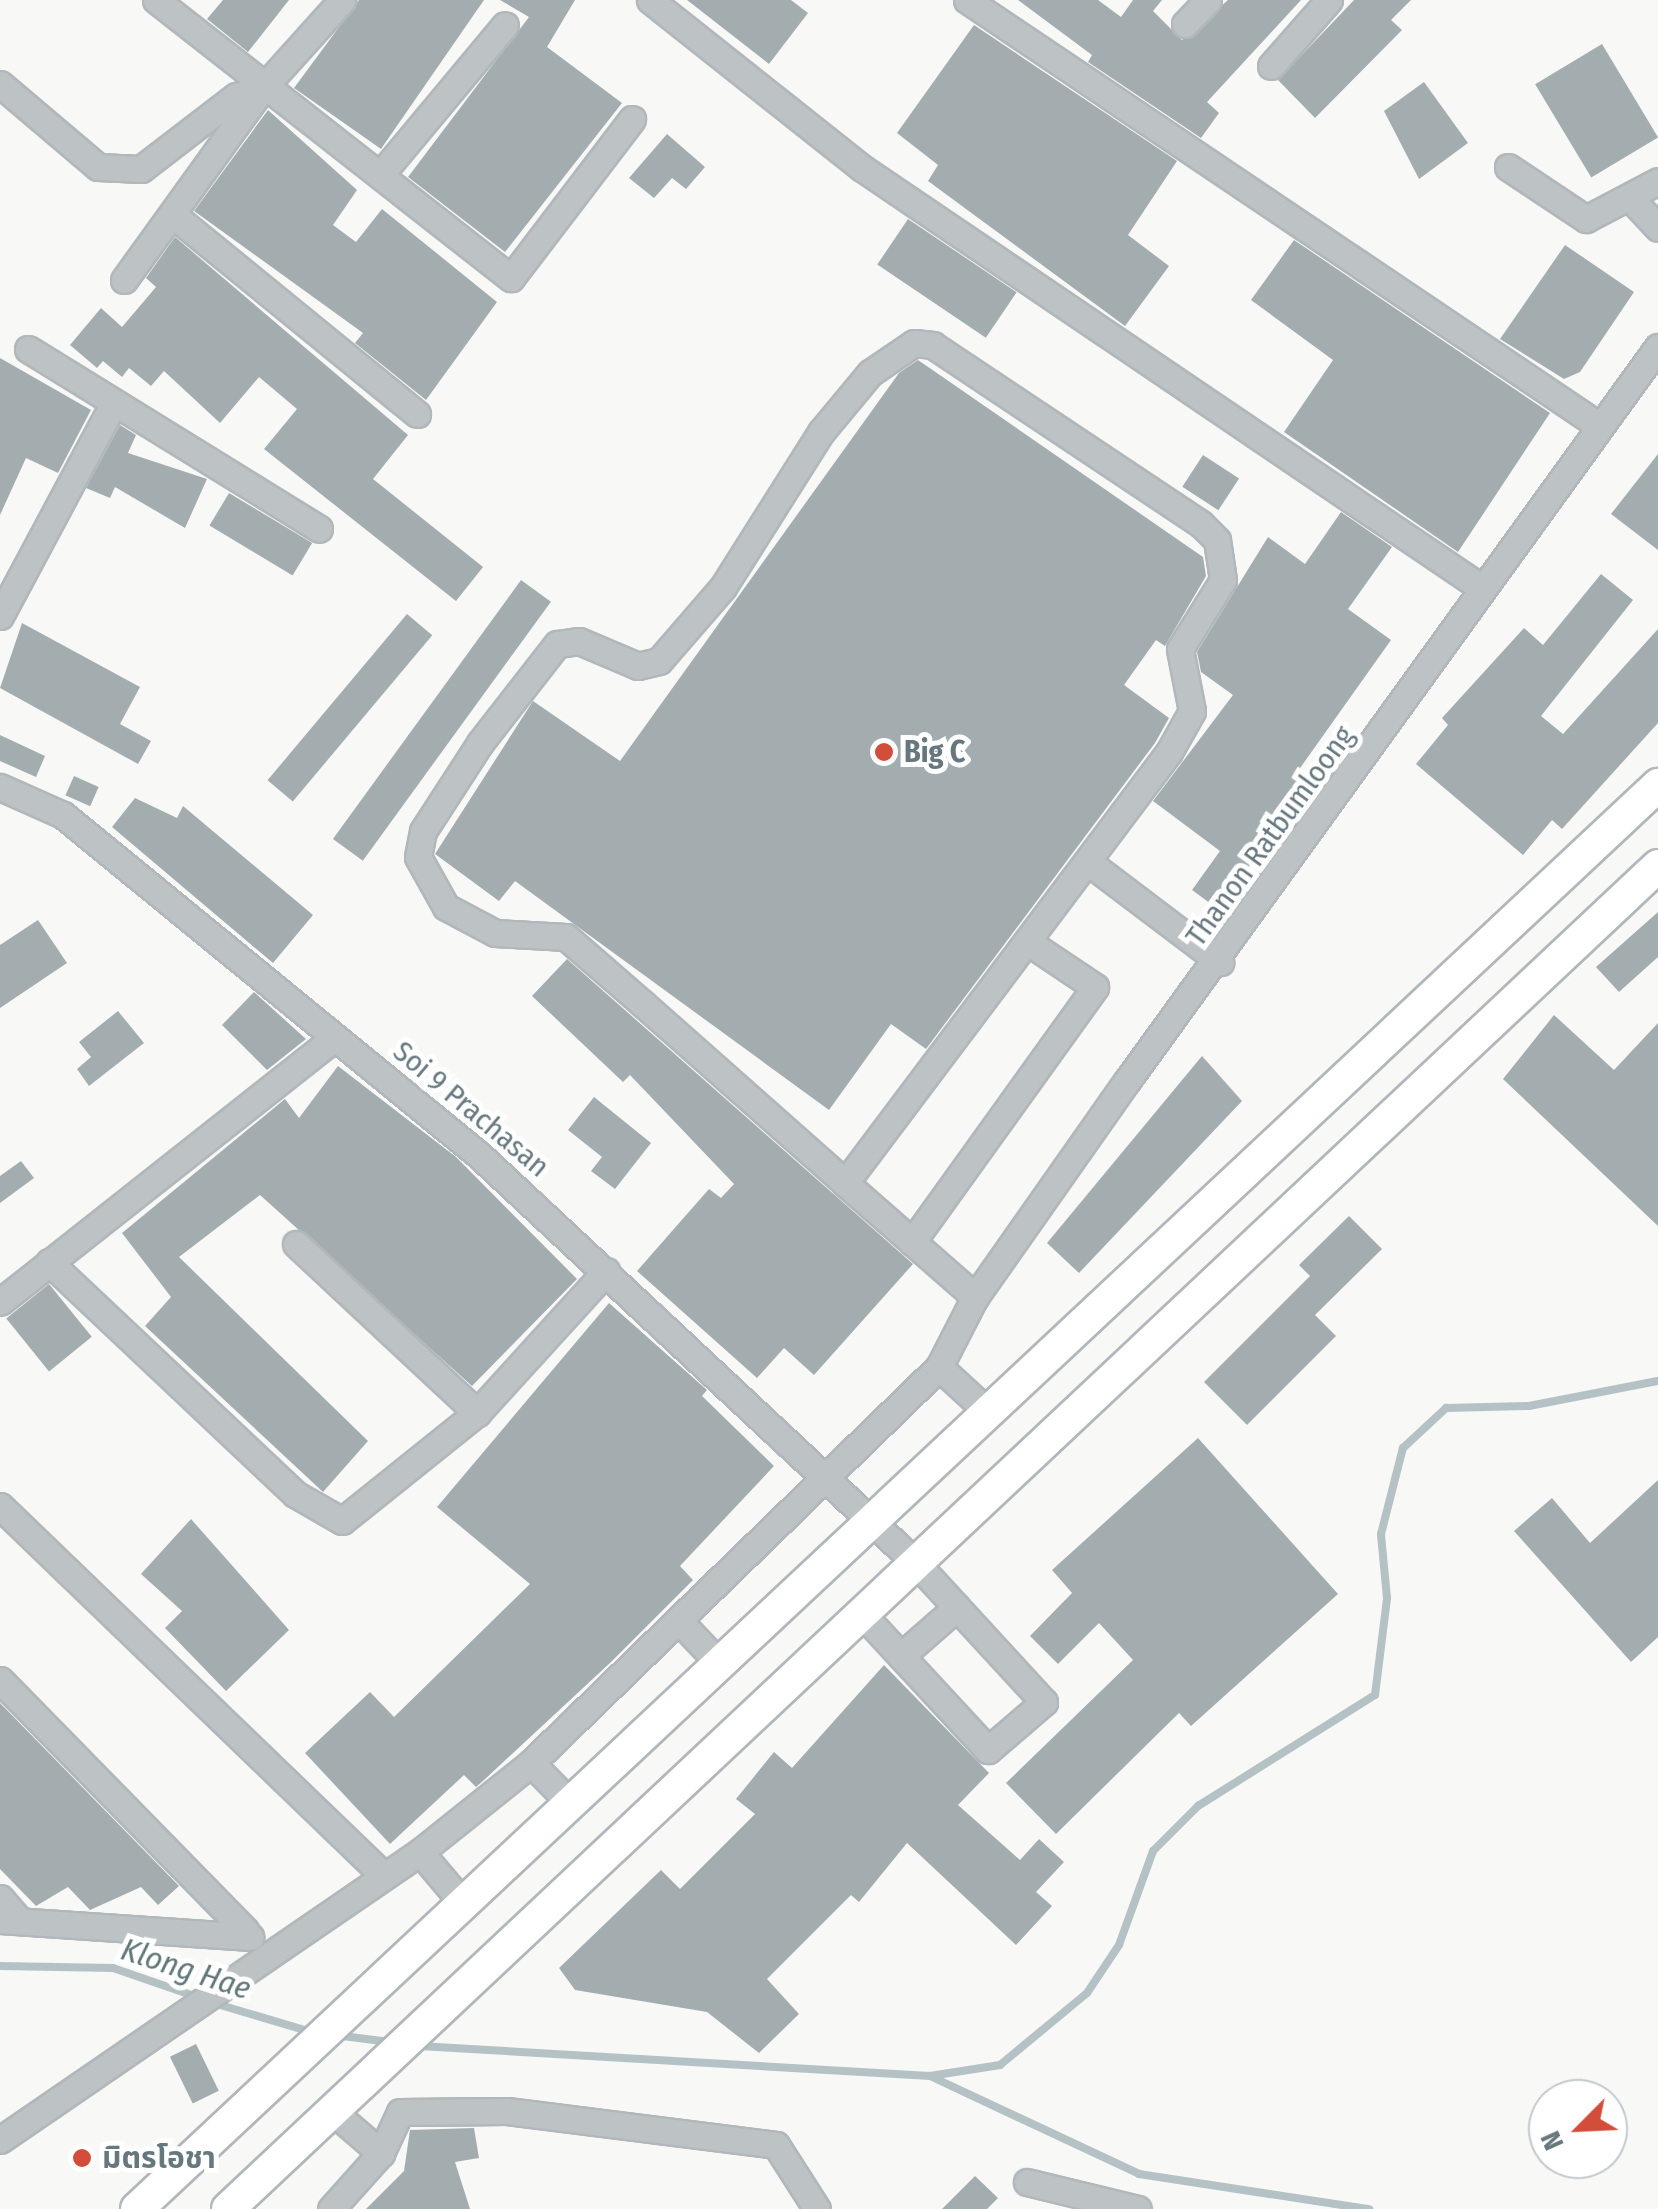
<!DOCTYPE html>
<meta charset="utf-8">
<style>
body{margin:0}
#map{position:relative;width:1658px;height:2209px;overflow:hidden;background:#f8f8f6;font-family:"Fira Sans Condensed","Noto Sans Thai",sans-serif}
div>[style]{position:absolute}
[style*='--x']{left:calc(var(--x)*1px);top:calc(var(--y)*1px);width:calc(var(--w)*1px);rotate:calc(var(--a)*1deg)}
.stream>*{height:8px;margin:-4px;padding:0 4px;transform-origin:4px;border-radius:4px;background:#b5c2c5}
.building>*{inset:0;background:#a3adb0;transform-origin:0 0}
.roads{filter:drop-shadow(2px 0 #b1b7ba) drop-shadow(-2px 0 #b1b7ba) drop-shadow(0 2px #b1b7ba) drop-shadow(0 -2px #b1b7ba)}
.minor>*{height:25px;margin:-12.5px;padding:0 12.5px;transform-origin:12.5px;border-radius:12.5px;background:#bdc3c5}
.major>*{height:32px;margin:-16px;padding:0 16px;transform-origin:16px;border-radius:16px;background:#fff}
.dots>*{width:28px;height:28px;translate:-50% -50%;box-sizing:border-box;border:5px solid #fff;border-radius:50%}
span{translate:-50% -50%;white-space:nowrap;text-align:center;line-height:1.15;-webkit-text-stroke:10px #fff;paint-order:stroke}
.poi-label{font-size:30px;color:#66777e;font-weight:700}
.left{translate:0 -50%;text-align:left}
.street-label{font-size:30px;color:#66777e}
.water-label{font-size:32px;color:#607578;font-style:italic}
.north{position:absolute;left:1528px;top:2079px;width:100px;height:100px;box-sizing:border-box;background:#fff;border:2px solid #c2c9cb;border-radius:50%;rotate:246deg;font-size:28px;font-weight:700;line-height:40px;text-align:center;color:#66777e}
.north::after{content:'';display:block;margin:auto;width:35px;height:45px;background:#d34d3b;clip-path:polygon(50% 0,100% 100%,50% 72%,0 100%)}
</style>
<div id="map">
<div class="stream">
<div style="--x:0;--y:1966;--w:113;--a:1"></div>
<div style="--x:113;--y:1968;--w:89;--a:19"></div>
<div style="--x:210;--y:2002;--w:105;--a:16.5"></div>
<div style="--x:335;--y:2035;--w:55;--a:7.3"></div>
<div style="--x:419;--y:2046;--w:512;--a:3.36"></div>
<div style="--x:930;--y:2076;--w:231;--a:25.1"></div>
<div style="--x:1139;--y:2174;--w:233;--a:8.7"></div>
<div style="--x:930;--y:2076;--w:71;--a:-8.9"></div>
<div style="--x:1000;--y:2065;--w:113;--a:-39.6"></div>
<div style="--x:1087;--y:1993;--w:58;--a:-56.3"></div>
<div style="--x:1119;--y:1945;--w:100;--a:-70.1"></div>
<div style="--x:1153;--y:1851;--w:64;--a:-45"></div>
<div style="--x:1198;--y:1806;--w:209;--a:-32.1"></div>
<div style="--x:1375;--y:1695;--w:98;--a:-82.9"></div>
<div style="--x:1387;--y:1598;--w:64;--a:-95.4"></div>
<div style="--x:1381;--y:1534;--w:89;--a:-75.7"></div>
<div style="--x:1403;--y:1448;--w:59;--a:-42.9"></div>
<div style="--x:1446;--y:1408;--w:83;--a:-1.4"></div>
<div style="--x:1529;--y:1406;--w:131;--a:-11"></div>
</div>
<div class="building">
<div style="clip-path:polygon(223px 0,289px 0,248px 52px,207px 19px)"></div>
<div style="clip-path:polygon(359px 0,484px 0,381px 149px,294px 88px)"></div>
<div style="clip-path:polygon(500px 0,575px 0,547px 47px,622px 103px,505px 252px,408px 177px,529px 17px)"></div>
<div style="clip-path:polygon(687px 0,791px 0,808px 13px,769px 64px)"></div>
<div style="clip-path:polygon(1018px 0,1098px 0,1121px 17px,1133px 0,1162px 0,1153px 11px,1182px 40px,1228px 0,1301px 0,1207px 102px,1219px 113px,1201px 138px,1088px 62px,1092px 55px)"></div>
<div style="clip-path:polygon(1354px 0,1411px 0,1391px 20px,1402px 30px,1315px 118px,1278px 80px)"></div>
<div style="clip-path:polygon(974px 25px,1177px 161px,1128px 235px,1169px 266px,1125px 326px,928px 181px,938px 165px,897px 133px)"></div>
<div style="left:1602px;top:44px;width:109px;height:78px;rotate:59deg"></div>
<div style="clip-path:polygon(1424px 82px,1468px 143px,1419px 179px,1384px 111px)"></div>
<div style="clip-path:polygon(268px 110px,357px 190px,333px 225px,356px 242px,382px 209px,497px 302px,426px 400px,355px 343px,363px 333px,194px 211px)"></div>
<div style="clip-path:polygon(667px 134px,705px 167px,686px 189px,672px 178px,654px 198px,629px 178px)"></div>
<div style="left:908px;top:219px;width:131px;height:55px;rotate:34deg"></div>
<div style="clip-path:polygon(175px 237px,408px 435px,373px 479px,483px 567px,456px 601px,264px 449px,297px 409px,259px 377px,220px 423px,164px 371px,151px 386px,129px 368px,122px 377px,103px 361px,97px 368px,70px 345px,101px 308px,122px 327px,156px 287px,146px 278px)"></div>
<div style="clip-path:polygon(1294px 240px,1550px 413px,1458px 552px,1284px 432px,1333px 360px,1251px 300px)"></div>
<div style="clip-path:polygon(1565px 245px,1634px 292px,1580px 372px,1564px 379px,1500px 339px)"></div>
<div style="clip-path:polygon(0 358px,91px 410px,58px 473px,26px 458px,0 515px)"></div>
<div style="clip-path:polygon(918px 360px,1203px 557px,1206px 576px,1165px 646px,1156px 640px,1124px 685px,1169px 718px,1155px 743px,926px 1049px,891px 1024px,829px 1110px,515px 881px,499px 901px,435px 854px,533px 701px,620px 761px,899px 373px)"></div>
<div style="clip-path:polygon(120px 425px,136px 435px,128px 453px,207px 479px,185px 528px,115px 487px,110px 498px,86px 488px)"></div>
<div style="clip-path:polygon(1658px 454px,1658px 550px,1611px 514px)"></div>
<div style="left:1203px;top:455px;width:43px;height:38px;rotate:33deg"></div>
<div style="left:229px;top:493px;width:97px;height:38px;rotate:31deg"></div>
<div style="clip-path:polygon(1341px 512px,1392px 547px,1348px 609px,1391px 640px,1293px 778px,1306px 788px,1218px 909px,1192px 890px,1220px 851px,1153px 801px,1233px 695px,1201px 672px,1197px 652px,1268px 537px,1305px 564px)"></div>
<div style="clip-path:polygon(1601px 574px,1633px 600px,1541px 716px,1563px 734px,1658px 629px,1658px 723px,1562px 829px,1552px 820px,1523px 855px,1416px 764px,1448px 725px,1442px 718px,1524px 628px,1543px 645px)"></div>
<div style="left:521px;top:580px;width:37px;height:320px;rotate:36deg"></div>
<div style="left:407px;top:614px;width:33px;height:217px;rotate:40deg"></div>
<div style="clip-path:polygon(22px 623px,140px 687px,120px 724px,151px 741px,138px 764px,0 688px)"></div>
<div style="clip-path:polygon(0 735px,45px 756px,36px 777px,0 761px)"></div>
<div style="left:74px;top:776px;width:27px;height:21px;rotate:24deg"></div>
<div style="clip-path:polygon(135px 798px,177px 818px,183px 806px,313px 915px,273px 963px,112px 827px)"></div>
<div style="clip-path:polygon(1658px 912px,1658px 957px,1619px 992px,1596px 967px)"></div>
<div style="clip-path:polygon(38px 920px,67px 963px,0 1008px,0 945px)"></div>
<div style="clip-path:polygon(567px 959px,913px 1264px,814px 1375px,784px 1348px,757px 1378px,637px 1271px,709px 1189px,721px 1198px,734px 1184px,630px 1075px,623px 1082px,532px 996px)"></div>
<div style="clip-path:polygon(254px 992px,306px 1039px,267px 1070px,222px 1025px)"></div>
<div style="clip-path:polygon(118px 1011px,144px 1043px,89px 1086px,77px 1069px,91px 1057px,79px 1042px)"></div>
<div style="clip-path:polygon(1554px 1015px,1614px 1070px,1658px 1023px,1658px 1226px,1503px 1079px)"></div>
<div style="clip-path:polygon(1202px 1056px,1242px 1101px,1079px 1273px,1047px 1243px)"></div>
<div style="clip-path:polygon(338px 1066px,456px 1157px,577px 1279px,472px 1386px,260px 1195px,179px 1257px,368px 1441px,323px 1492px,145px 1326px,171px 1297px,122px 1233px,285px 1099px,299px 1118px)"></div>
<div style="clip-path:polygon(594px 1097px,651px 1143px,615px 1189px,591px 1171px,602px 1157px,568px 1130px)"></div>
<div style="clip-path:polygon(21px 1161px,34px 1178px,0 1203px,0 1176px)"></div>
<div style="clip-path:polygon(1349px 1216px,1382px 1249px,1315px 1315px,1336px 1336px,1247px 1425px,1204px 1382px,1310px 1276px,1299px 1265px)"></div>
<div style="left:49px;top:1284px;width:68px;height:55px;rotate:51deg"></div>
<div style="clip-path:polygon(609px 1303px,707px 1390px,702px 1396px,774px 1466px,680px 1566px,693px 1580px,611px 1662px,484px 1780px,476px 1787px,464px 1775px,390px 1844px,305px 1753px,370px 1692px,394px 1717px,530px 1584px,437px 1507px)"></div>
<div style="clip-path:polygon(1198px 1438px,1338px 1594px,1191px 1726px,1179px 1713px,1056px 1834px,1006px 1783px,1133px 1660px,1099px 1623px,1058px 1664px,1030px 1636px,1072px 1593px,1052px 1570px)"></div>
<div style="clip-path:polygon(1658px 1480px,1658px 1637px,1631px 1662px,1514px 1531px,1552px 1498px,1590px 1543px)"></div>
<div style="clip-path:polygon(191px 1519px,289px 1630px,226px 1691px,165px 1628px,182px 1611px,141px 1574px)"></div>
<div style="clip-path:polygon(884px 1665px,989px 1773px,958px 1805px,1020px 1860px,1039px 1839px,1064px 1862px,1036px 1892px,1052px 1906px,1016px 1945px,907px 1843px,859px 1902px,851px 1895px,767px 1979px,799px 2014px,759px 2053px,707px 2012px,575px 1990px,559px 1968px,661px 1870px,680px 1889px,755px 1814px,736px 1799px,774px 1752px,792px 1768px)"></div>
<div style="clip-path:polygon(0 1703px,179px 1886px,158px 1905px,141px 1887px,90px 1910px,68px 1887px,36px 1906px,0 1869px)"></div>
<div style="left:196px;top:2044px;width:52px;height:29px;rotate:64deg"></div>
<div style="clip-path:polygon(474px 2128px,479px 2158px,455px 2162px,470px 2209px,366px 2209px,404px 2171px,410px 2130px)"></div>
<div style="clip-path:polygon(975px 2176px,998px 2198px,987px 2209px,942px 2209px)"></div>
</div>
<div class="roads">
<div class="minor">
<div style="--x:156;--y:0;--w:451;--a:38.1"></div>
<div style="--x:511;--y:278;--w:200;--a:-52.7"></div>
<div style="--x:650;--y:0;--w:270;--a:38.4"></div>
<div style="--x:862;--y:168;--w:745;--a:34.12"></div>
<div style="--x:967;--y:0;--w:757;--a:33.96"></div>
<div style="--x:1185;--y:24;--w:33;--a:-46"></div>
<div style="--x:1271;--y:66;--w:88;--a:-48.7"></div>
<div style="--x:0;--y:84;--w:128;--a:40.3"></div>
<div style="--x:98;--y:167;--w:43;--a:2.7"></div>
<div style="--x:141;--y:169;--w:120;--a:-37.5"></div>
<div style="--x:236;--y:96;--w:27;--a:-15"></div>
<div style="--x:1508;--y:167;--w:94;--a:33.7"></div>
<div style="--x:1586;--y:219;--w:81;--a:-27.8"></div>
<div style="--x:380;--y:175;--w:195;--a:-50.2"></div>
<div style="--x:1632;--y:200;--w:38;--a:47"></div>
<div style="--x:173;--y:215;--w:315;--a:39.2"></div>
<div style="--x:124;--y:280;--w:236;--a:-54.2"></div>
<div style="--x:262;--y:89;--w:120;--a:-48"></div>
<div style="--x:28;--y:349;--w:342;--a:31.7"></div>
<div style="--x:0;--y:616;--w:240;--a:-61.9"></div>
<div style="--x:0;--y:787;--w:69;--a:24"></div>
<div style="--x:63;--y:815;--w:537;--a:39.26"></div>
<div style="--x:479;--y:1155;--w:598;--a:43.03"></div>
<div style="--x:916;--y:1563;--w:189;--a:47.4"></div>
<div style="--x:1044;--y:1702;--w:74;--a:139.4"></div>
<div style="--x:988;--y:1750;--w:185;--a:-132.8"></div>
<div style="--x:1088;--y:862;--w:166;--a:37.1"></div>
<div style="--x:845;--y:1183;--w:539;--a:-53.07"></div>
<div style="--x:1169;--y:752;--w:47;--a:-60.7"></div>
<div style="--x:1192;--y:711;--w:63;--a:-101"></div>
<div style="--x:1180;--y:649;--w:81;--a:-58.1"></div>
<div style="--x:1223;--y:580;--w:40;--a:-98.5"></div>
<div style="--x:1217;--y:540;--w:23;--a:-135"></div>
<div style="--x:1201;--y:524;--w:322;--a:-146.3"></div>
<div style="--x:933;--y:345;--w:19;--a:-174"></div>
<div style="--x:914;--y:343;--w:53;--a:145.7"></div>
<div style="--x:870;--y:373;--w:77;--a:129.7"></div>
<div style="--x:821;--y:432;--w:183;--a:122.3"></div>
<div style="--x:723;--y:587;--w:98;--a:130.9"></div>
<div style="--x:659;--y:661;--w:22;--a:167"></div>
<div style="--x:638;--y:666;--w:64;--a:-157"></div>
<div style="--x:579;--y:641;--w:22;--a:172"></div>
<div style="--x:557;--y:644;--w:125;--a:127.9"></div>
<div style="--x:480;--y:743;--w:105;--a:122.9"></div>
<div style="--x:423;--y:831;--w:26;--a:101"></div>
<div style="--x:418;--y:857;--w:57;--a:60.8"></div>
<div style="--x:446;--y:907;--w:55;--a:28"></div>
<div style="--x:495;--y:933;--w:71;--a:3.2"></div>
<div style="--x:566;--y:937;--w:102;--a:41"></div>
<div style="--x:643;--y:1004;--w:270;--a:41.5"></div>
<div style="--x:845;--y:1183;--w:173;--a:41.2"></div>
<div style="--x:912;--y:1242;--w:314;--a:-54.3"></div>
<div style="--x:1095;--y:987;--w:81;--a:-146.1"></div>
<div style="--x:296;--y:1244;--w:248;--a:43"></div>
<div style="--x:49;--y:1262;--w:338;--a:43.3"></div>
<div style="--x:295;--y:1494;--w:54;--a:29.9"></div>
<div style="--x:342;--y:1521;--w:173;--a:-38.7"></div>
<div style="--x:477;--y:1413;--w:192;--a:-47.7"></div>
<div style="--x:0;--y:1302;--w:427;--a:-38.3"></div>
<div style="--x:939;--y:1367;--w:64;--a:42.5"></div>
<div style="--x:0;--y:1506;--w:532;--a:43.93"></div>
<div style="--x:681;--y:1623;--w:54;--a:46.5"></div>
<div style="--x:901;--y:1656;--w:74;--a:-41.2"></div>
<div style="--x:0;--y:1680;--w:351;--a:45.6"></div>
<div style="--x:531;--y:1763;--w:54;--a:45.7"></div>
<div style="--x:420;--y:1852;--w:65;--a:50"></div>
<div style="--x:0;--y:1898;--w:30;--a:49"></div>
<div style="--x:0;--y:1920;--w:251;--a:3.9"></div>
<div style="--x:332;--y:2111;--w:65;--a:40.6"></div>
<div style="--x:0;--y:2140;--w:509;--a:-34.44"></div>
<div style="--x:420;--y:1852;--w:142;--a:-38.7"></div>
<div style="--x:531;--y:1763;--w:569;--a:-44.14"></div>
<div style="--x:939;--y:1367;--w:79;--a:-62.8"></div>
<div style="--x:975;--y:1297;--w:264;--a:-54.9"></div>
<div style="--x:1127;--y:1081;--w:906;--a:-54.12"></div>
<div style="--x:1027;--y:2182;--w:114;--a:13.7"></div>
<div style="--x:331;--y:2209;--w:75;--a:-48.2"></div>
<div style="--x:381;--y:2153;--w:45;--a:-65.1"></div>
<div style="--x:400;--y:2112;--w:107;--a:-0.5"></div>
<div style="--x:507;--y:2111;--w:271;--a:7.2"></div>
<div style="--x:776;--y:2145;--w:76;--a:57.4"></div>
</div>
<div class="major">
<div style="--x:137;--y:2209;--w:2084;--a:-43.11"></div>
<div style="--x:228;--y:2209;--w:1962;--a:-43.2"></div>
</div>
</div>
<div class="dots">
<div style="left:884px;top:752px;background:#d34d3b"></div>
<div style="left:82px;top:2158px;background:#d34d3b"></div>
</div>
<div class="poi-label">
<span class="left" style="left:904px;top:752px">Big C</span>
<span class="left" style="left:102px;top:2158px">มิตรโอชา</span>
</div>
<div class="street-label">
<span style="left:1270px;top:836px;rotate:-54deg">Thanon Ratbumloong</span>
<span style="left:471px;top:1109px;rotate:40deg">Soi 9 Prachasan</span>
</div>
<div class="water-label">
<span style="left:186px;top:1969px;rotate:18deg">Klong Hae</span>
</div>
<div class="north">N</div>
</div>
